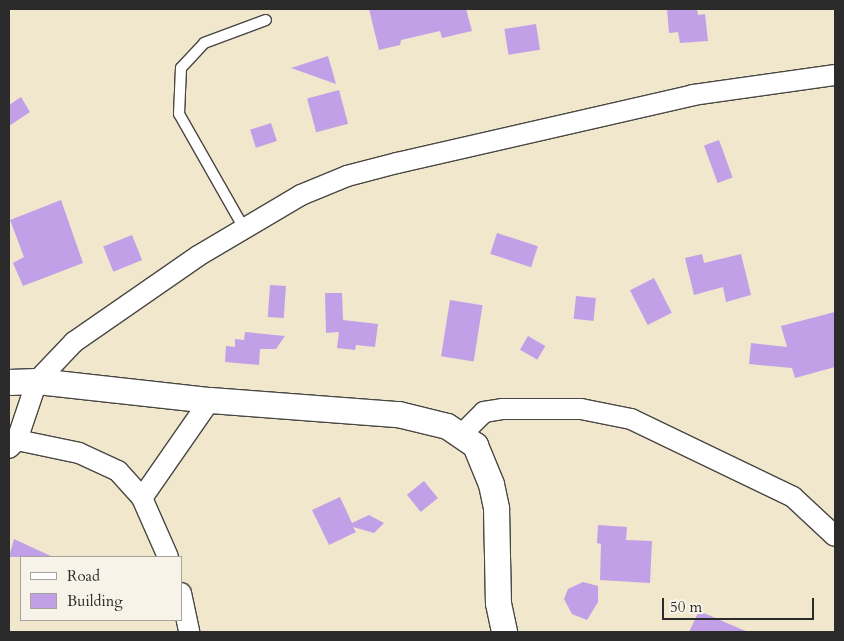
<!DOCTYPE html>
<style>
body{margin:0}
#map{position:relative;width:844px;height:641px;overflow:hidden;background:#f0e7cd;font-family:Cardo,serif}
div>[style]{position:absolute}
[style*='--x']{left:calc(var(--x)*1px);top:calc(var(--y)*1px);width:calc(var(--w)*1px);rotate:calc(var(--a)*1deg)}
.building>*{inset:0;background:#c1a0e8;transform-origin:0 0}
.roads{filter:drop-shadow(1px 0 #494743) drop-shadow(-1px 0 #494743) drop-shadow(0 1px #494743) drop-shadow(0 -1px #494743)}
.service>*{height:10px;margin:-5px;padding:0 5px;transform-origin:5px;border-radius:5px;background:#fff}
.minor>*{height:20px;margin:-10px;padding:0 10px;transform-origin:10px;border-radius:10px;background:#fff}
.tertiary>*{height:25px;margin:-12.5px;padding:0 12.5px;transform-origin:12.5px;border-radius:12.5px;background:#fff}
span{translate:-50% -50%;white-space:nowrap;text-align:center;line-height:1.15;-webkit-text-stroke:4px #f7f3e8;paint-order:stroke}
.frame{position:absolute;inset:0;border:10px solid #2b2b2b;pointer-events:none}
.legend{position:absolute;left:20px;top:556px;width:162px;height:65px;box-sizing:border-box;background:#f7f3e8;border:1px solid #a5a39c;margin:0;padding:6px 9px;list-style:none;font-size:15px;color:#2b2b2b}
.legend li{display:flex;align-items:center;gap:10px;height:25px}
.legend b{width:25px;border:1px solid #a5a39c}
.scale{position:absolute;left:662px;top:598px;width:152px;height:22px;box-sizing:border-box;border:2px solid #2b2b2b;border-top:0;padding-left:6px;font-size:15px;line-height:18px;white-space:nowrap;color:#2b2b2b;-webkit-text-stroke:4px #f7f3e8;paint-order:stroke}
</style>
<div id="map">
<div class="building">
<div style="clip-path:polygon(369px 9px,466px 9px,472px 31px,442px 38px,440px 31px,401px 40px,400px 45px,379px 50px)"></div>
<div style="clip-path:polygon(667px 9px,697px 9px,698px 15px,705px 14px,708px 41px,680px 43px,678px 32px,669px 33px)"></div>
<div style="left:536px;top:24px;width:26px;height:32px;rotate:81deg"></div>
<div style="clip-path:polygon(328px 56px,336px 84px,291px 68px)"></div>
<div style="left:339px;top:90px;width:35px;height:33px;rotate:75deg"></div>
<div style="clip-path:polygon(21px 97px,30px 112px,9px 126px,9px 105px)"></div>
<div style="left:271px;top:123px;width:19px;height:22px;rotate:72deg"></div>
<div style="left:719px;top:140px;width:40px;height:16px;rotate:70deg"></div>
<div style="clip-path:polygon(61px 200px,83px 263px,23px 286px,13px 263px,24px 257px,10px 220px)"></div>
<div style="left:497px;top:233px;width:43px;height:22px;rotate:18deg"></div>
<div style="left:132px;top:235px;width:27px;height:31px;rotate:68deg"></div>
<div style="clip-path:polygon(702px 254px,704px 263px,741px 254px,751px 295px,726px 302px,723px 287px,694px 295px,685px 258px)"></div>
<div style="left:654px;top:278px;width:39px;height:27px;rotate:63deg"></div>
<div style="left:270px;top:285px;width:16px;height:32px;rotate:4deg"></div>
<div style="clip-path:polygon(325px 293px,342px 293px,343px 320px,378px 324px,375px 347px,356px 345px,355px 350px,337px 348px,339px 332px,326px 333px)"></div>
<div style="left:576px;top:296px;width:20px;height:23px;rotate:6deg"></div>
<div style="left:450px;top:300px;width:33px;height:57px;rotate:9deg"></div>
<div style="clip-path:polygon(835px 312px,835px 367px,795px 378px,792px 368px,749px 364px,751px 343px,787px 347px,781px 326px)"></div>
<div style="clip-path:polygon(245px 332px,285px 336px,276px 349px,260px 349px,259px 365px,225px 362px,226px 346px,235px 347px,235px 339px,244px 340px)"></div>
<div style="left:528px;top:336px;width:20px;height:16px;rotate:30deg"></div>
<div style="left:424px;top:481px;width:22px;height:22px;rotate:51deg"></div>
<div style="clip-path:polygon(340px 497px,352px 523px,369px 515px,384px 523px,374px 533px,353px 527px,356px 532px,329px 545px,312px 510px)"></div>
<div style="clip-path:polygon(598px 525px,627px 527px,626px 540px,652px 541px,650px 583px,600px 580px,601px 544px,597px 543px)"></div>
<div style="clip-path:polygon(14px 539px,53px 557px,9px 557px)"></div>
<div style="clip-path:polygon(583px 582px,598px 586px,598px 602px,587px 620px,572px 614px,564px 599px,568px 589px)"></div>
<div style="clip-path:polygon(699px 611px,748px 632px,689px 632px)"></div>
</div>
<div class="roads">
<div class="service">
<div style="--x:245;--y:230;--w:133;--a:-119.6"></div>
<div style="--x:179;--y:114;--w:46;--a:-87.5"></div>
<div style="--x:181;--y:68;--w:34;--a:-47"></div>
<div style="--x:204;--y:43;--w:66;--a:-20.4"></div>
</div>
<div class="minor">
<div style="--x:462;--y:434;--w:31;--a:-45"></div>
<div style="--x:484;--y:412;--w:18;--a:-9"></div>
<div style="--x:502;--y:409;--w:79;--a:0"></div>
<div style="--x:581;--y:409;--w:51;--a:11.3"></div>
<div style="--x:631;--y:419;--w:180;--a:25.7"></div>
<div style="--x:793;--y:497;--w:57;--a:42.9"></div>
<div style="--x:17;--y:440;--w:63;--a:11.8"></div>
<div style="--x:79;--y:453;--w:43;--a:24.8"></div>
<div style="--x:118;--y:471;--w:36;--a:48"></div>
<div style="--x:142;--y:498;--w:64;--a:66.2"></div>
<div style="--x:9;--y:448;--w:11;--a:-45"></div>
<div style="--x:17;--y:440;--w:62;--a:-71.3"></div>
<div style="--x:37;--y:381;--w:54;--a:-46.5"></div>
<div style="--x:74;--y:342;--w:151;--a:-34.7"></div>
<div style="--x:198;--y:256;--w:120;--a:-30.6"></div>
<div style="--x:301;--y:195;--w:50;--a:-22.4"></div>
<div style="--x:347;--y:176;--w:52;--a:-14.6"></div>
<div style="--x:397;--y:163;--w:304;--a:-12.9"></div>
<div style="--x:693;--y:95;--w:143;--a:-8"></div>
<div style="--x:142;--y:498;--w:119;--a:-55.2"></div>
<div style="--x:181;--y:593;--w:40;--a:78"></div>
</div>
<div class="tertiary">
<div style="--x:9;--y:382;--w:28;--a:-2"></div>
<div style="--x:37;--y:381;--w:174;--a:6.3"></div>
<div style="--x:210;--y:400;--w:189;--a:4.3"></div>
<div style="--x:398;--y:414;--w:50;--a:13.8"></div>
<div style="--x:447;--y:426;--w:34;--a:34"></div>
<div style="--x:475;--y:445;--w:42;--a:67.7"></div>
<div style="--x:491;--y:484;--w:25;--a:78"></div>
<div style="--x:496;--y:508;--w:95;--a:88.8"></div>
<div style="--x:498;--y:603;--w:30;--a:78"></div>
</div>
</div>
<div class="frame"></div>
<ul class="legend">
<li><b style="height:6px;background:#fff"></b>Road</li>
<li><b style="height:14px;background:#c1a0e8"></b>Building</li>
</ul>
<div class="scale">50 m</div>
</div>
